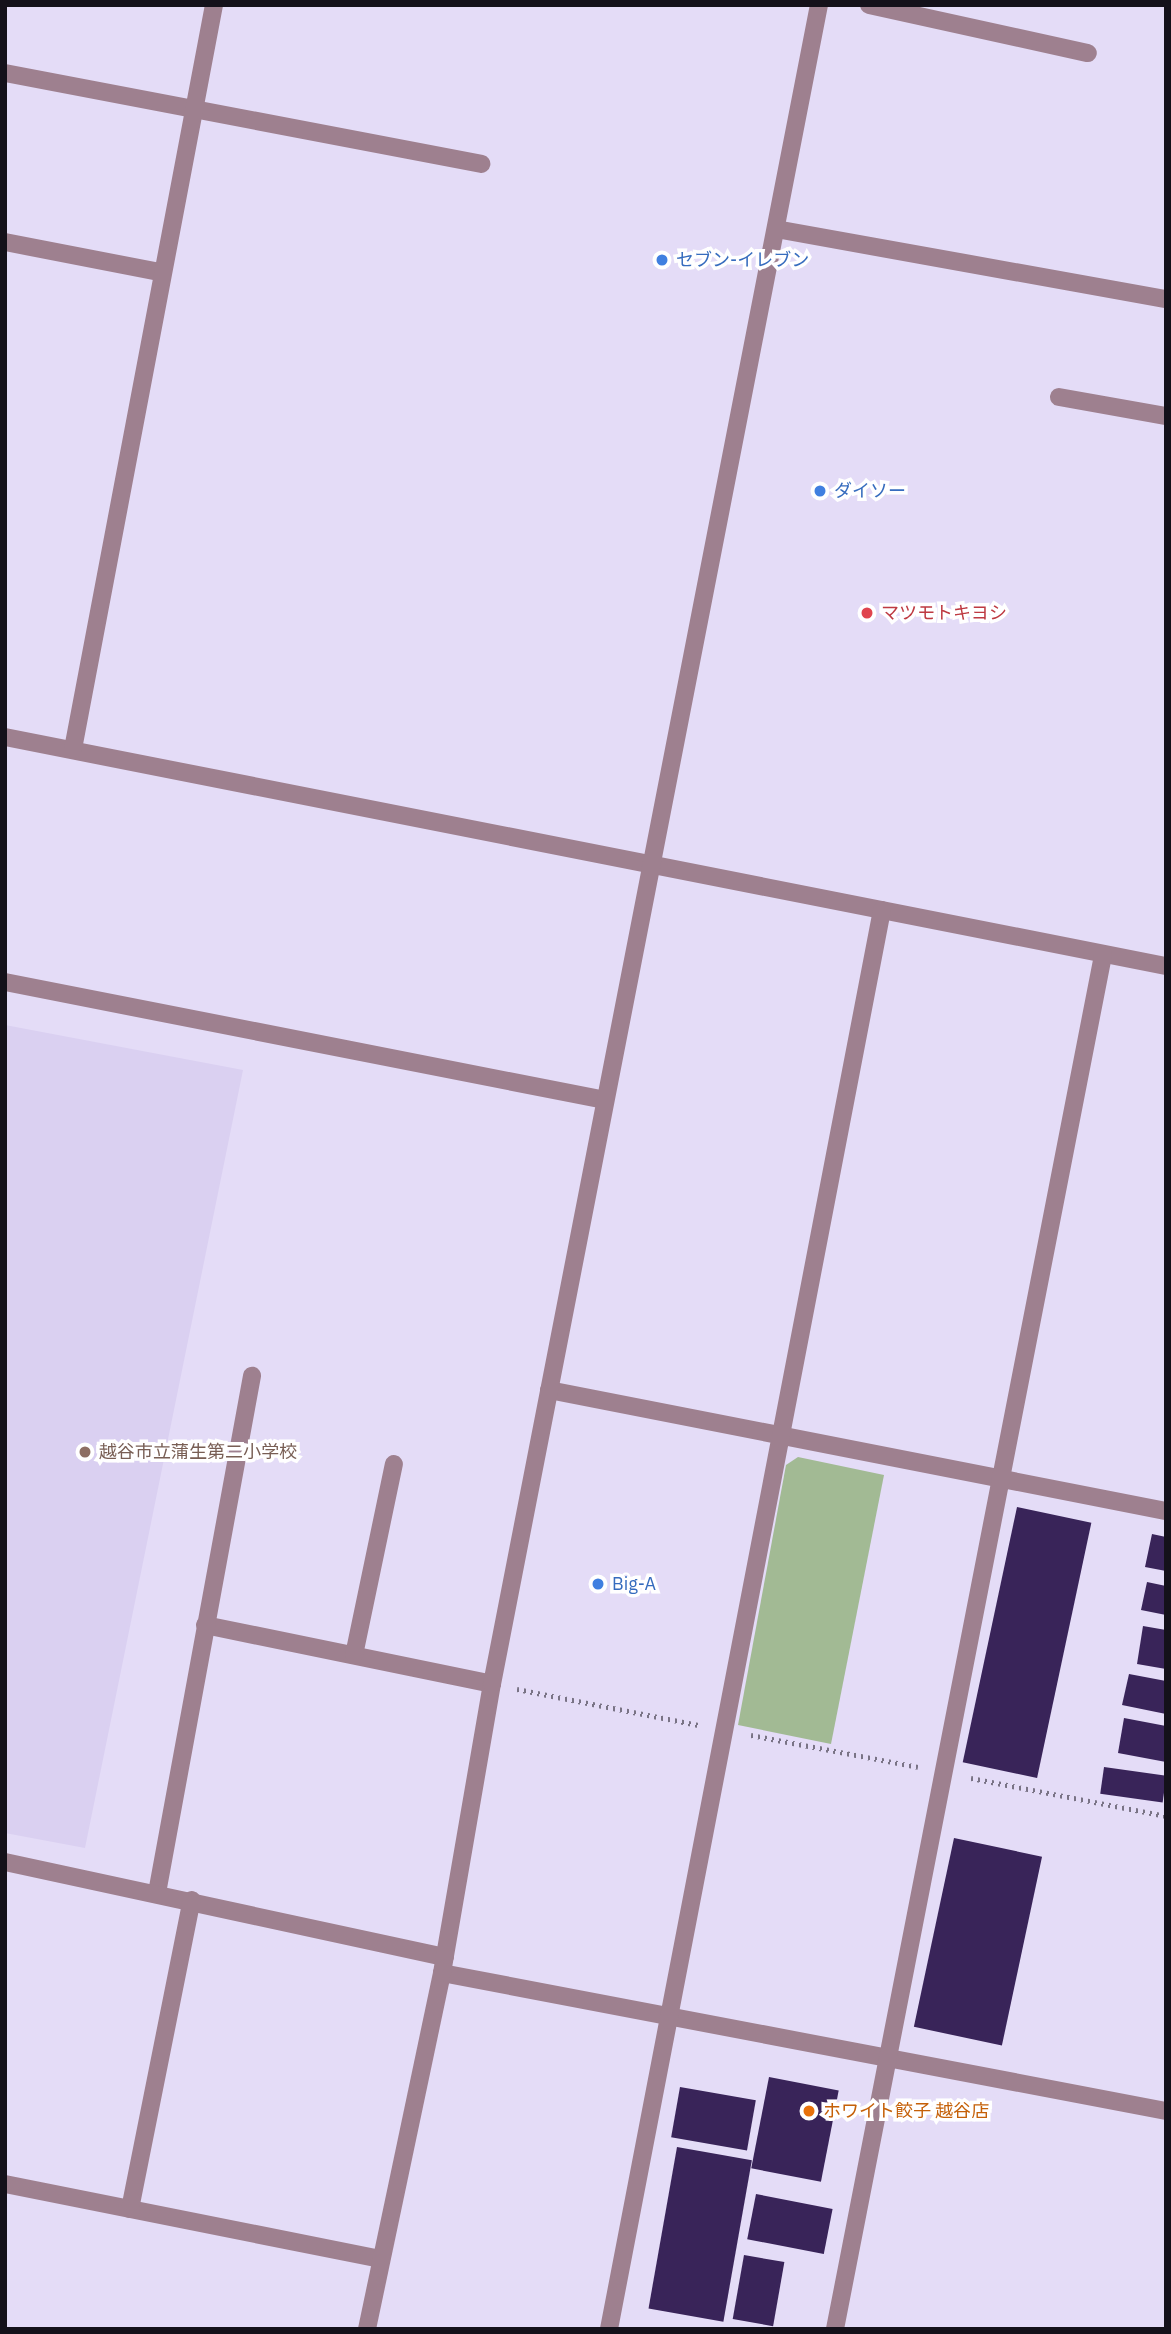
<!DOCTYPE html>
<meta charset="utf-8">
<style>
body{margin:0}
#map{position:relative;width:1171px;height:2334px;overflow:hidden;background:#e4dcf7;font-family:"IBM Plex Sans","Noto Sans JP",sans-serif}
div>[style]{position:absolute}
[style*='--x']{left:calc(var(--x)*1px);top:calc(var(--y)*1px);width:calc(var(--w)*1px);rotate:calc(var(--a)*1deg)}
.built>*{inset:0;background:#dad0f1}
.green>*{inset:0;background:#a2ba94}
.building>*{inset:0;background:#392459;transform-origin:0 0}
.path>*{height:4.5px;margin-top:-2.25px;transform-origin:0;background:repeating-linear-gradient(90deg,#797385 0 2px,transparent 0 7px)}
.service>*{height:18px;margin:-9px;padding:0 9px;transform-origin:9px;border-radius:9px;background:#9e808f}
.minor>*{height:18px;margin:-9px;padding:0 9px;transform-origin:9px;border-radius:9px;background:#9e808f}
.dots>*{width:19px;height:19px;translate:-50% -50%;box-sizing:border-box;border:4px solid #fff;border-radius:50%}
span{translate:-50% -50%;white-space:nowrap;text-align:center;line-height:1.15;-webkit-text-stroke:7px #fff;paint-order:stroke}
.shop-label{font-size:18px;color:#366cbe}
.left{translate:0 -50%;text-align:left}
.health-label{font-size:18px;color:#be3a42}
.education-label{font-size:18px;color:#785e54}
.food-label{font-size:18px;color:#c56008}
.frame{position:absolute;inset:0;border:7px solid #14111a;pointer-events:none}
</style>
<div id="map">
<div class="built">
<div style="clip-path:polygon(5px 1025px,243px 1070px,85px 1848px,5px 1833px)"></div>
</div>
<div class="green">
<div style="clip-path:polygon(798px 1457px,884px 1475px,831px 1744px,738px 1725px,786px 1465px)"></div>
</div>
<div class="building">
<div style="left:1017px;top:1507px;width:76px;height:261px;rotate:12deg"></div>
<div style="clip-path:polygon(1152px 1534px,1166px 1537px,1166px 1571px,1145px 1567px)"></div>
<div style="clip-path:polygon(1147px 1582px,1166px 1586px,1166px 1615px,1141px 1610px)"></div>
<div style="clip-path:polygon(1143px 1626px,1166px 1630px,1166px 1669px,1137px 1664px)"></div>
<div style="clip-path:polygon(1129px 1674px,1166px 1681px,1166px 1714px,1122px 1705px)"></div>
<div style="clip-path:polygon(1124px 1718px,1166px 1726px,1166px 1762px,1118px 1753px)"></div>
<div style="left:1104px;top:1767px;width:63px;height:27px;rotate:8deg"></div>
<div style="left:954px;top:1838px;width:90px;height:193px;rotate:12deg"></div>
<div style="left:769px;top:2077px;width:71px;height:93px;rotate:11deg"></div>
<div style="left:680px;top:2087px;width:77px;height:51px;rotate:10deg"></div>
<div style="left:677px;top:2147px;width:76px;height:164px;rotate:10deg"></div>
<div style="left:756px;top:2194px;width:78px;height:46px;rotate:11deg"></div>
<div style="left:744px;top:2255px;width:41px;height:65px;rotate:10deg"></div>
</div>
<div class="path">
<div style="--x:517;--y:1689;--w:185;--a:11.2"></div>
<div style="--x:751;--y:1735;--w:170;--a:10.8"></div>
<div style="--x:971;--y:1778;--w:199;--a:11"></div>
</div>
<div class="service">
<div style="--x:869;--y:5;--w:224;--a:12.4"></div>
<div style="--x:5;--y:73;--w:485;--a:10.8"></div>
<div style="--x:776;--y:229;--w:396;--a:10.2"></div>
<div style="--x:1059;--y:397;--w:109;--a:10.1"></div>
<div style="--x:205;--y:1625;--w:293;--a:11.6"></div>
<div style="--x:354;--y:1655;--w:195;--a:-78.2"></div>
<div style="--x:157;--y:1893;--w:526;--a:-79.59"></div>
</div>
<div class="minor">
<div style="--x:5;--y:242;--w:158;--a:11"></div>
<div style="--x:5;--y:737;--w:1183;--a:11.16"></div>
<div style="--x:73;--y:749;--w:757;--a:-79.27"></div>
<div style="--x:5;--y:982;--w:611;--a:11.13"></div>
<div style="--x:549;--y:1390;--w:629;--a:11.1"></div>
<div style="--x:5;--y:1862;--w:450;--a:12.2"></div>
<div style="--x:442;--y:1973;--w:737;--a:10.79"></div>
<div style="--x:5;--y:2184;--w:383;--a:11.3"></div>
<div style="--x:130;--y:2209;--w:315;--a:-78.7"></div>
<div style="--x:367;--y:2329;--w:364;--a:-78.1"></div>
<div style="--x:442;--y:1973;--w:293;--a:-80.2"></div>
<div style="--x:492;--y:1684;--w:1711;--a:-78.98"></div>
<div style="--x:609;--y:2329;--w:1445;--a:-79.11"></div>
<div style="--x:835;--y:2329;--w:1400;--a:-78.96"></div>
</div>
<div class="dots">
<div style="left:662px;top:260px;background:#3f7fe0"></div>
<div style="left:820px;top:491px;background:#3f7fe0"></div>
<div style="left:867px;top:613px;background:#e0444e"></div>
<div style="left:85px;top:1452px;background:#8d6e63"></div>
<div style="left:598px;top:1584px;background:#3f7fe0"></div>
<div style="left:809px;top:2111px;background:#e8710a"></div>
</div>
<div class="shop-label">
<span class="left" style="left:676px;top:260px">セブン-イレブン</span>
<span class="left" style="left:834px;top:491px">ダイソー</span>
<span class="left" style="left:612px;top:1584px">Big-A</span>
</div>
<div class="health-label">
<span class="left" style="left:881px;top:613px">マツモトキヨシ</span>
</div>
<div class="education-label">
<span class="left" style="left:99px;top:1452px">越谷市立蒲生第二小学校</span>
</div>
<div class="food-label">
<span class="left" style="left:823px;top:2111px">ホワイト餃子 越谷店</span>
</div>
<div class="frame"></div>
</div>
